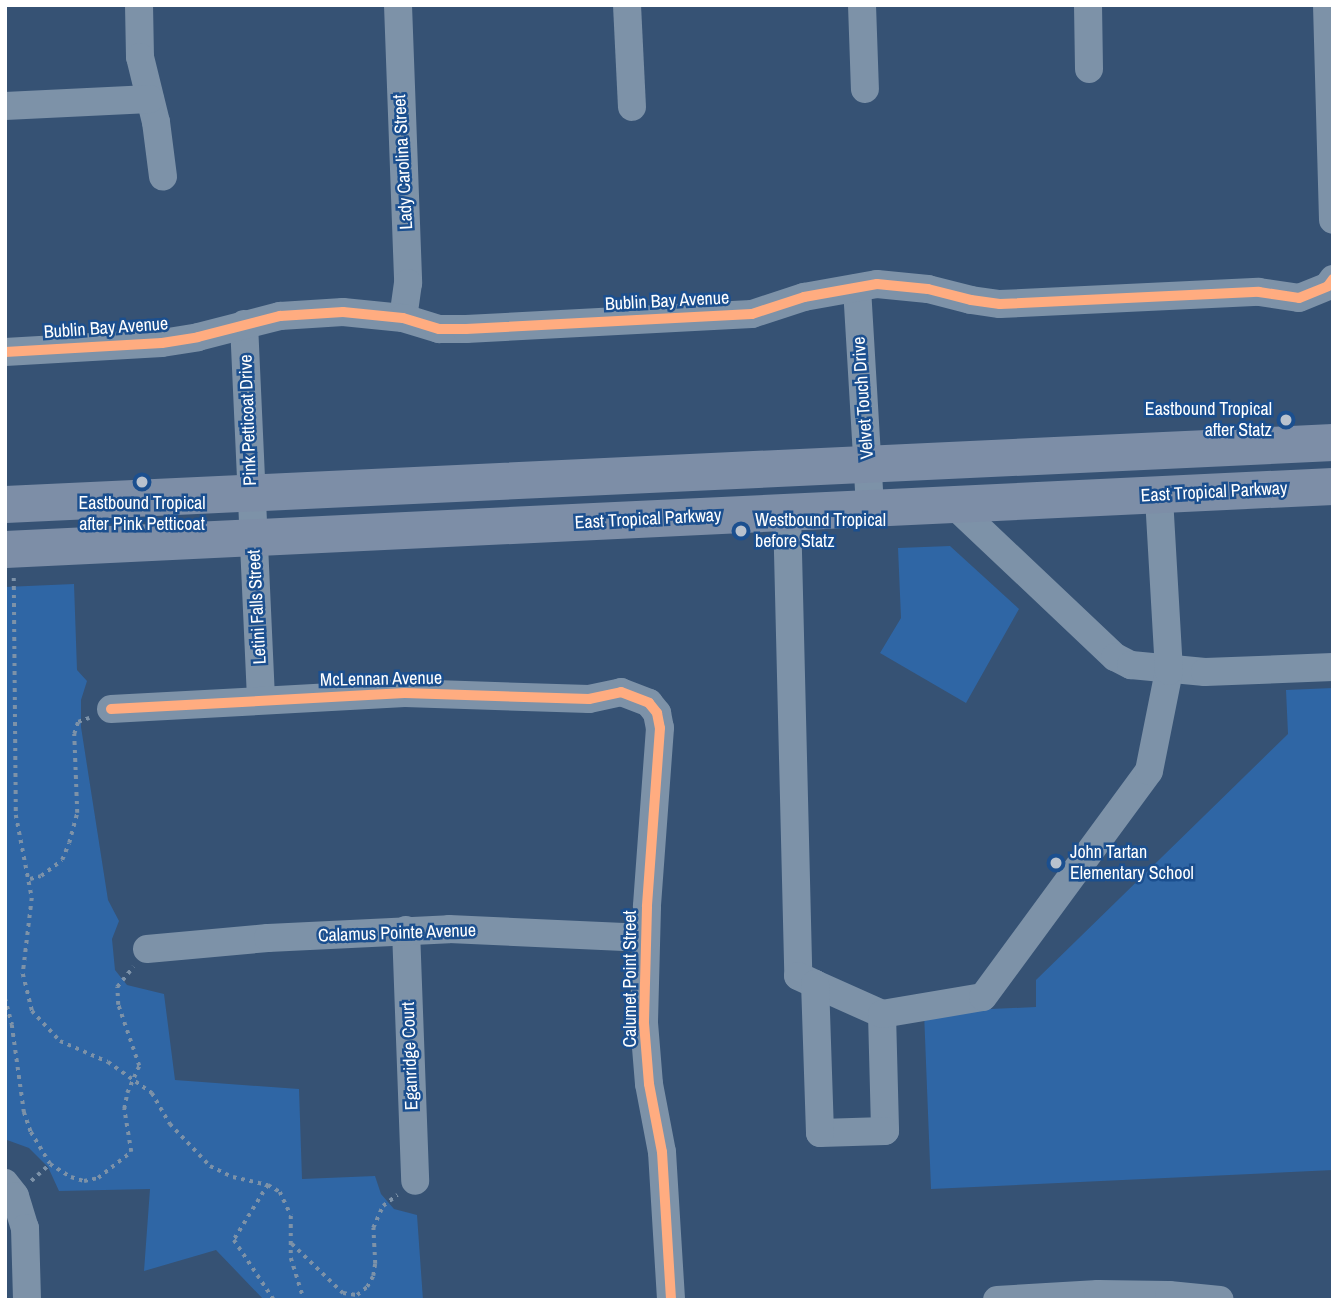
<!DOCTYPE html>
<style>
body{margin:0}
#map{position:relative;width:1338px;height:1305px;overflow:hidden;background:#365274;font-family:"Archivo Narrow",sans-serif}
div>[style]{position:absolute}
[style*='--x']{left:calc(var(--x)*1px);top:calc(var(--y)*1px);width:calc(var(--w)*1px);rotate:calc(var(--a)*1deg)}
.green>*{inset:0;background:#2f66a5}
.path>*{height:3.5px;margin-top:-1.75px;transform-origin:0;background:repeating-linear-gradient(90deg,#7d92a8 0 3.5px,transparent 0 8.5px)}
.minor>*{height:28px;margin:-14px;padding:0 14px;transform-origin:14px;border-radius:14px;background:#7d92a8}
.major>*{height:37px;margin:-18.5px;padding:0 18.5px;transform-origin:18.5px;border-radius:18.5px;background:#7d8ea7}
.cycleway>*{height:10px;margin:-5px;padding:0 5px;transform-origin:5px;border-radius:5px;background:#ffac80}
.dots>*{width:19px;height:19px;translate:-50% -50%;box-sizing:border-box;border:4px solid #1b4f8f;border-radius:50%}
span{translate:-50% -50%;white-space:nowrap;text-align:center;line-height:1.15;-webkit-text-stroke:5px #1b4f8f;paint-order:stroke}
.street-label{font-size:18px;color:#fff}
.poi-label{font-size:18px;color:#fff}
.right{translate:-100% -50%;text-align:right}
.left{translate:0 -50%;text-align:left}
.frame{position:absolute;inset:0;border:7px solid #fff;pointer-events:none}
</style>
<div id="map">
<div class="green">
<div style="clip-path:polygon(950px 546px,1019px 609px,966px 703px,880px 653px,901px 618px,898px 548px)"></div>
<div style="clip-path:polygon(74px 584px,77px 670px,87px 681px,81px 700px,81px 727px,108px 900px,119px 921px,112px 939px,115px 970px,127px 985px,164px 994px,175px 1080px,299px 1089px,302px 1179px,375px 1176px,381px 1194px,394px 1209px,417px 1215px,423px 1300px,264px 1300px,216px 1250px,144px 1271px,150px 1189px,59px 1191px,48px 1167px,29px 1148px,7px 1140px,5px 587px)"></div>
<div style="clip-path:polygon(1333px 688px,1333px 1170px,931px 1189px,924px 1012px,1036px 1007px,1036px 980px,1288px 734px,1286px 690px)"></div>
</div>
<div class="path">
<div style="--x:14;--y:578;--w:237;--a:89.5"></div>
<div style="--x:16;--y:815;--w:85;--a:79.1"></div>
<div style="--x:32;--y:898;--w:77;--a:96.8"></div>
<div style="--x:23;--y:974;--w:38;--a:76"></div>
<div style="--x:32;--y:1011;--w:41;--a:47"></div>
<div style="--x:60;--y:1041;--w:52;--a:23.6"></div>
<div style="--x:108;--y:1062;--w:54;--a:35.2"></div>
<div style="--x:152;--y:1093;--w:36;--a:60"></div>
<div style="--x:170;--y:1124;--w:58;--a:46.4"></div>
<div style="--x:210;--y:1166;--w:25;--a:26"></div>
<div style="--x:233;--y:1177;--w:36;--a:13"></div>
<div style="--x:268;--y:1185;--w:14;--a:30"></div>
<div style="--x:280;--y:1192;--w:26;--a:65"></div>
<div style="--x:291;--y:1216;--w:42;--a:90"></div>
<div style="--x:291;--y:1258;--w:44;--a:72.8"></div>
<div style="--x:30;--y:879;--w:11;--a:-15"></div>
<div style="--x:41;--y:876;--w:26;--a:-37"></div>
<div style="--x:62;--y:860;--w:18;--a:-68"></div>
<div style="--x:69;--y:843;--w:31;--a:-75"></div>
<div style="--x:77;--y:813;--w:79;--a:-92.2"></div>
<div style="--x:74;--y:734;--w:13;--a:-72"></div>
<div style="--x:78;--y:722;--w:12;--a:-20"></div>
<div style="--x:5;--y:998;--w:28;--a:75"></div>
<div style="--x:12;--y:1025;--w:88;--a:82.1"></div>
<div style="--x:24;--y:1112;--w:21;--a:71"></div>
<div style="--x:31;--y:1132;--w:37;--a:59"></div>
<div style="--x:50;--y:1164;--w:25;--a:32"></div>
<div style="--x:71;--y:1177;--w:14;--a:17"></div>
<div style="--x:84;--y:1181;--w:14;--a:-12"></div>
<div style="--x:98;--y:1178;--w:42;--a:-38.2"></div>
<div style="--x:131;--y:1152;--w:44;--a:-99.2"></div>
<div style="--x:124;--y:1109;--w:16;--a:-79"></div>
<div style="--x:127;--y:1093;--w:30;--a:-66"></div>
<div style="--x:139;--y:1066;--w:65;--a:-109"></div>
<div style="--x:118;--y:1005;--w:18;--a:-93"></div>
<div style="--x:117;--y:987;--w:26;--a:-51"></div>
<div style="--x:31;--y:1181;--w:25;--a:-42"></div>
<div style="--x:268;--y:1185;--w:65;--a:121.7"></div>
<div style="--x:234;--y:1240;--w:72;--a:56.3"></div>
<div style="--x:292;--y:1244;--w:71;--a:43.9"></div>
<div style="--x:343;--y:1293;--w:14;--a:8"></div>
<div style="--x:357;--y:1295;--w:13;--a:-39"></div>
<div style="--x:367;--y:1287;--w:13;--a:-61"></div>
<div style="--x:373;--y:1276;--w:12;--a:-81"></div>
<div style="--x:375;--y:1264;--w:36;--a:-93"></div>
<div style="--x:373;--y:1228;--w:24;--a:-66"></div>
<div style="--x:383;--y:1206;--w:18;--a:-38"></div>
</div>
<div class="minor">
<div style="--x:139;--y:5;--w:52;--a:88.9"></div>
<div style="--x:140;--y:57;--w:67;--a:76.2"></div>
<div style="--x:156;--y:122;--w:55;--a:82.7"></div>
<div style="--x:398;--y:5;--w:278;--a:87.9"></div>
<div style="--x:408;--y:283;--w:35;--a:98"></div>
<div style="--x:627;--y:5;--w:102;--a:87.2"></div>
<div style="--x:862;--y:5;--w:84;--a:88"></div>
<div style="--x:1088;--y:5;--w:64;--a:89.1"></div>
<div style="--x:1327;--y:5;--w:215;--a:88.4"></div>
<div style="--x:5;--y:106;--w:145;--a:-2.8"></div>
<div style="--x:857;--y:288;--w:220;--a:86.6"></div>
<div style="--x:244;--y:324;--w:376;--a:87.4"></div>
<div style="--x:5;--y:352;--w:157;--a:-3.3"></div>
<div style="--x:162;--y:343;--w:36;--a:-9"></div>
<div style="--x:198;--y:337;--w:85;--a:-14.4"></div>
<div style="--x:280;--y:316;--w:63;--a:-3.6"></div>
<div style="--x:343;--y:312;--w:60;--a:5.7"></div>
<div style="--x:403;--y:318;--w:38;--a:17"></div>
<div style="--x:439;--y:329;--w:27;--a:0"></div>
<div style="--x:466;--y:329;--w:286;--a:-3"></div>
<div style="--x:752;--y:314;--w:55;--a:-18.1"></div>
<div style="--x:804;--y:297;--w:74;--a:-10.1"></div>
<div style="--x:877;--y:284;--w:51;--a:5.6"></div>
<div style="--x:928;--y:289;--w:44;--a:14.3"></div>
<div style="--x:971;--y:300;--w:29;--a:8"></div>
<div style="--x:1000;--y:304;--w:259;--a:-2.7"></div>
<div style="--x:1259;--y:292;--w:40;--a:8.5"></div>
<div style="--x:1299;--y:298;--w:31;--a:-22"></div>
<div style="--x:1328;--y:286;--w:9;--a:-54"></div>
<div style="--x:953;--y:504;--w:223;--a:43.4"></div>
<div style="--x:1115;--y:657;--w:18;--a:27"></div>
<div style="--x:1131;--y:665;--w:74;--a:5.4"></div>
<div style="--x:1205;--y:672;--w:128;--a:-2.2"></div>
<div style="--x:787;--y:512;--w:464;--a:88.6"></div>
<div style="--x:798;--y:976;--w:19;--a:25"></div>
<div style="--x:815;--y:984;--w:73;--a:24.1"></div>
<div style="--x:882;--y:1014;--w:117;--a:88.5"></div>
<div style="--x:885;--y:1131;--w:65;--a:178.2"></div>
<div style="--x:820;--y:1133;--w:149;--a:-91.9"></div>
<div style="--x:111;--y:709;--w:294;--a:-3.1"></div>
<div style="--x:405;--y:693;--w:184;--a:1.9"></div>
<div style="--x:589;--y:699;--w:33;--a:-12"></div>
<div style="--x:621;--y:692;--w:30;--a:21"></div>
<div style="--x:649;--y:703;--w:13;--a:51"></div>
<div style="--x:657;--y:713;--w:15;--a:79"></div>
<div style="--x:660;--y:728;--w:179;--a:94.2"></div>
<div style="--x:647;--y:907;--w:116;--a:91.5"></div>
<div style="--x:644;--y:1023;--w:61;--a:85.3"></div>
<div style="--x:649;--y:1084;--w:69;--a:79.2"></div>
<div style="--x:662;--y:1152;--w:148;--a:86.5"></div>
<div style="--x:406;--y:930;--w:251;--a:87.9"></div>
<div style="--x:147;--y:949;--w:121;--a:-5.2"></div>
<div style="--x:268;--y:938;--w:181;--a:-2.8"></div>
<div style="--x:449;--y:929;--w:197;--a:2.6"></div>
<div style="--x:882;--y:1014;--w:102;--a:-9.6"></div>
<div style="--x:983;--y:997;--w:280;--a:-53.7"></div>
<div style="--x:1149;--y:771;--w:102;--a:-78.7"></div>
<div style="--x:1169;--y:671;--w:176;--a:-93.3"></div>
<div style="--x:5;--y:1183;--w:16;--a:52"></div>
<div style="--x:15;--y:1196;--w:34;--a:73"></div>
<div style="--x:25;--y:1228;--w:72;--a:88.4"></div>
<div style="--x:997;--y:1300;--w:101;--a:-3.4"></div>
<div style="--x:1098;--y:1294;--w:71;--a:0.8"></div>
<div style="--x:1169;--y:1295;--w:51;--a:5.6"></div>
</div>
<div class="major">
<div style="--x:5;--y:504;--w:1329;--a:-2.67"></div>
<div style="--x:5;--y:549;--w:1329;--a:-2.72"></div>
</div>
<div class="cycleway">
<div style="--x:5;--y:352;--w:157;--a:-3.3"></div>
<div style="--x:162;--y:343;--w:36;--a:-9"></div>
<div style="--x:198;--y:337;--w:85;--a:-14.4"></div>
<div style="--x:280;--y:316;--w:63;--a:-3.6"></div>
<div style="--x:343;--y:312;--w:60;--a:5.7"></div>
<div style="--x:403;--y:318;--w:38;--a:17"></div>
<div style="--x:439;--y:329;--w:27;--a:0"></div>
<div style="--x:466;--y:329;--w:286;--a:-3"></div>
<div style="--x:752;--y:314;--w:55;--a:-18.1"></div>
<div style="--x:804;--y:297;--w:74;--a:-10.1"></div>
<div style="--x:877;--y:284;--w:51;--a:5.6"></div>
<div style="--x:928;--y:289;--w:44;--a:14.3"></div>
<div style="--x:971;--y:300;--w:29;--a:8"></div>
<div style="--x:1000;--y:304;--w:259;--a:-2.7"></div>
<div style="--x:1259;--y:292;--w:40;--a:8.5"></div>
<div style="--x:1299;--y:298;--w:31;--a:-22"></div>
<div style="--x:1328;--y:286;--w:9;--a:-54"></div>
<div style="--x:111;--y:709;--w:294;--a:-3.1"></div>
<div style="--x:405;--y:693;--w:184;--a:1.9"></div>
<div style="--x:589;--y:699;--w:33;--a:-12"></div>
<div style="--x:621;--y:692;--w:30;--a:21"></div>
<div style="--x:649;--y:703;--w:13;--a:51"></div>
<div style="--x:657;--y:713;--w:15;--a:79"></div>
<div style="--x:660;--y:728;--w:179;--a:94.2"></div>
<div style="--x:647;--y:907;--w:116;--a:91.5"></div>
<div style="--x:644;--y:1023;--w:61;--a:85.3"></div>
<div style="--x:649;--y:1084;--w:69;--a:79.2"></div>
<div style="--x:662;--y:1152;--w:148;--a:86.5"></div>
</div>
<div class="dots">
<div style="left:1286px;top:420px;background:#b9c2ce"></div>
<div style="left:142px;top:482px;background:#b9c2ce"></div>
<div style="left:741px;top:531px;background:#b9c2ce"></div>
<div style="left:1056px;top:863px;background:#b9c2ce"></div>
</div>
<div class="street-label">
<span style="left:403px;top:162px;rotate:-93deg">Lady Carolina Street</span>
<span style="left:667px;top:301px;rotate:-3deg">Bublin Bay Avenue</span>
<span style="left:106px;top:328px;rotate:-4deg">Bublin Bay Avenue</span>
<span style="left:863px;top:398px;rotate:-94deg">Velvet Touch Drive</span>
<span style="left:248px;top:420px;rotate:-92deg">Pink Petticoat Drive</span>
<span style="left:1214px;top:492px;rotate:-3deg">East Tropical Parkway</span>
<span style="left:648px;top:519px;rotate:-3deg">East Tropical Parkway</span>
<span style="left:257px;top:607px;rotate:-93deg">Letini Falls Street</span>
<span style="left:381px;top:679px;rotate:-1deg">McLennan Avenue</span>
<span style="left:397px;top:933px;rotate:-2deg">Calamus Pointe Avenue</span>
<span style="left:630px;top:979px;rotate:-90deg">Calumet Point Street</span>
<span style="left:410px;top:1056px;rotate:-92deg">Eganridge Court</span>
</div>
<div class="poi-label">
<span class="right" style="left:1272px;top:420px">Eastbound Tropical<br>after Statz</span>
<span style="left:142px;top:514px">Eastbound Tropical<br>after Pink Petticoat</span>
<span class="left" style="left:755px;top:531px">Westbound Tropical<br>before Statz</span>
<span class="left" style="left:1070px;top:863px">John Tartan<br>Elementary School</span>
</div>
<div class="frame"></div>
</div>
